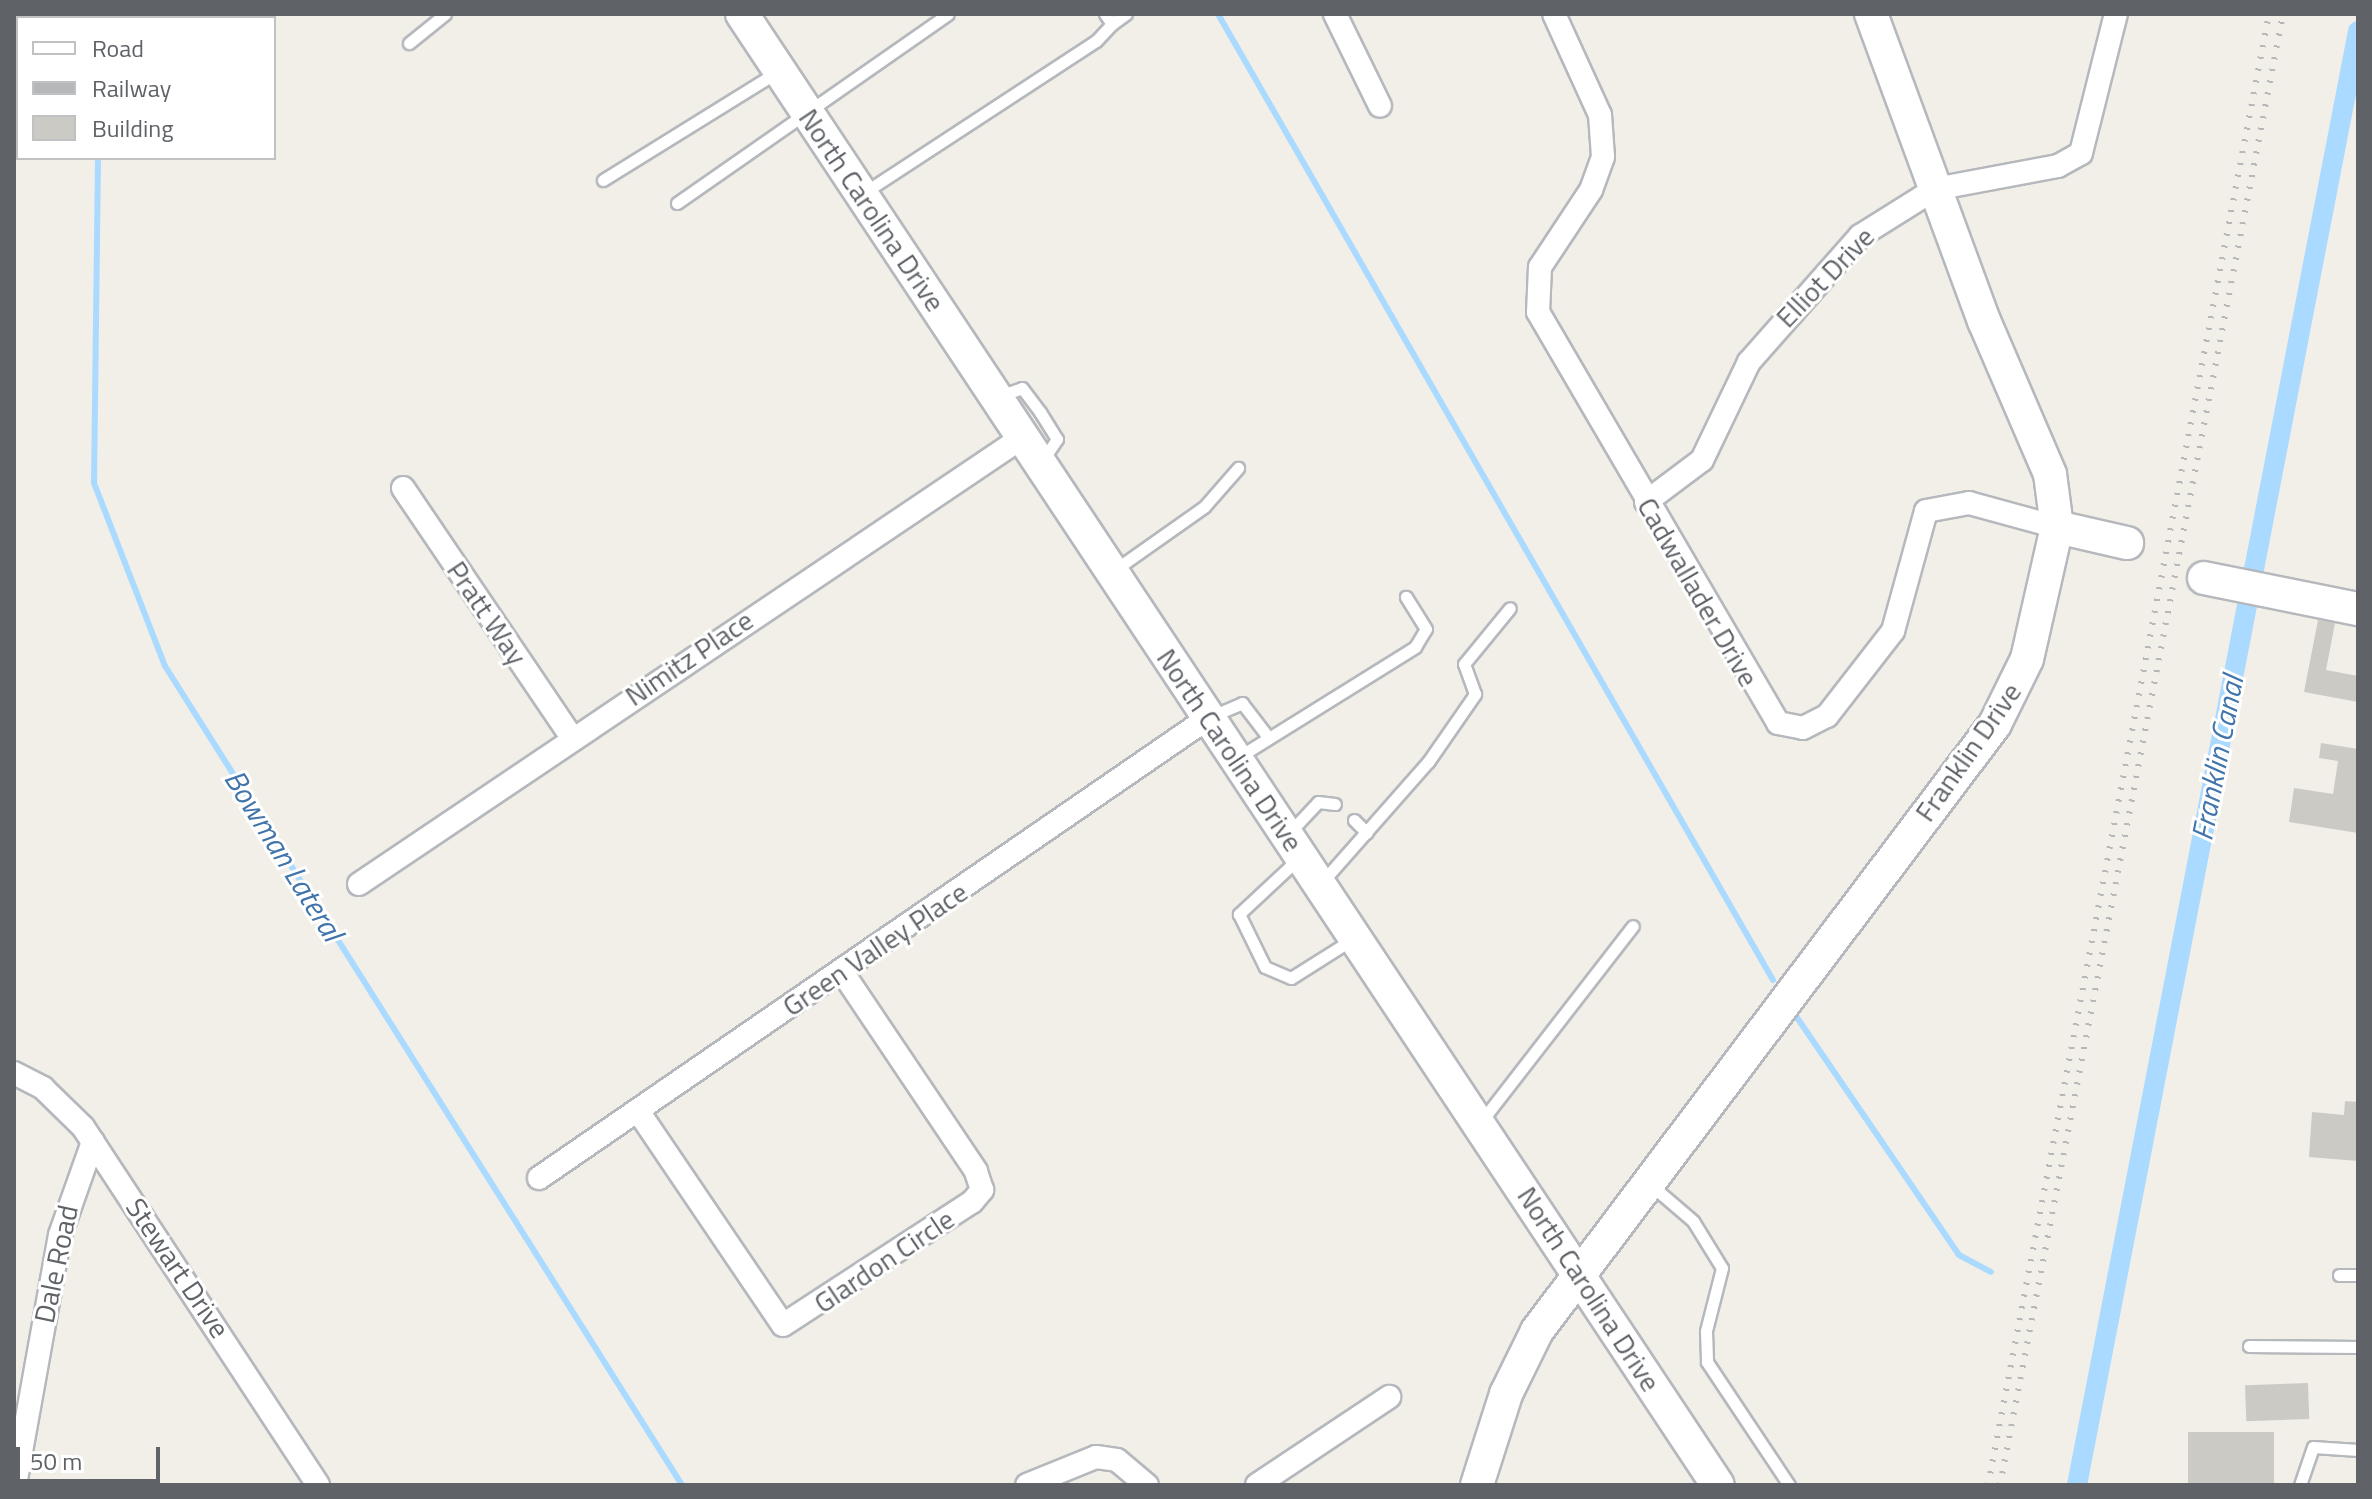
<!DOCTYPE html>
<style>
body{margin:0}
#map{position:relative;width:2372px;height:1499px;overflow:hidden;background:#f1efe8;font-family:"Titillium Web",sans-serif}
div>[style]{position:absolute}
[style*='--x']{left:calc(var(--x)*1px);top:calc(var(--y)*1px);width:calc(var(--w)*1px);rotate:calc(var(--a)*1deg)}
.stream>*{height:6px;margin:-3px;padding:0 3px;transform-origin:3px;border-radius:3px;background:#aadaff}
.canal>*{height:20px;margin:-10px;padding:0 10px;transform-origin:10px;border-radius:10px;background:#aadaff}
.building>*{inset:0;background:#cccac5;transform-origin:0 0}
.roads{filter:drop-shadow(2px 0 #b5b8bc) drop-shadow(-2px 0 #b5b8bc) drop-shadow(0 2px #b5b8bc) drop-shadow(0 -2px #b5b8bc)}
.lane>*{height:11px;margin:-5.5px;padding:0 5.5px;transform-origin:5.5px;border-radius:5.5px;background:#fff}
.street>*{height:22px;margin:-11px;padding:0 11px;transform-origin:11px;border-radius:11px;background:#fff}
.secondary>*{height:32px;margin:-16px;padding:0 16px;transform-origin:16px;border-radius:16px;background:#fff}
.rail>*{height:6px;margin-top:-3px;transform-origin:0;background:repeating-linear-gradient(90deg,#b6b7b8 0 2px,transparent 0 12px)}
span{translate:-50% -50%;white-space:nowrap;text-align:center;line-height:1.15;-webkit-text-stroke:6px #fff;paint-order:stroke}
.street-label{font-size:28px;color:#5f6368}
.water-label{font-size:30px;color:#4174aa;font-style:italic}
.frame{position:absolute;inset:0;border:16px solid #5f6368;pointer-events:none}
.legend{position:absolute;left:16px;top:16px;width:260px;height:144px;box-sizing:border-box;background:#fff;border:2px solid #bfc1c3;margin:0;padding:10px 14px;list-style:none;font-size:24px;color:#5f6368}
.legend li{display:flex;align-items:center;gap:16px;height:40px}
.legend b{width:40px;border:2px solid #bfc1c3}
.scale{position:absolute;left:16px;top:1447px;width:144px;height:36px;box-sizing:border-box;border:4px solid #5f6368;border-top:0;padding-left:10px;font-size:24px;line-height:28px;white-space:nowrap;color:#5f6368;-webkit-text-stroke:6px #fff;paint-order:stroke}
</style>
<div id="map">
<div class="stream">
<div style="--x:1218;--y:14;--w:1114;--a:60.12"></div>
<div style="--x:99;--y:18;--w:4;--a:-90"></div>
<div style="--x:98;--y:158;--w:325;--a:90.7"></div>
<div style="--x:94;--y:483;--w:196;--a:68.8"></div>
<div style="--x:165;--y:666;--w:969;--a:57.74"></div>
<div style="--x:1796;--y:1016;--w:289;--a:55.7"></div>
<div style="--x:1959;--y:1255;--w:36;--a:28"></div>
</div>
<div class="canal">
<div style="--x:2077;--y:1485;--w:1481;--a:-79.06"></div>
</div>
<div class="building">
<div style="clip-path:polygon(2318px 620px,2335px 623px,2326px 670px,2358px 676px,2358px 702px,2304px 692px)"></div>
<div style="clip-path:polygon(2321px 743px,2358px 749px,2358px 833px,2289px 822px,2294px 788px,2333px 794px,2338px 761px,2319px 758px)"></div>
<div style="clip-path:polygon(2345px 1101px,2358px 1102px,2358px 1161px,2309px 1157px,2312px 1112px,2344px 1115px)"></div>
<div style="left:2308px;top:1383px;width:36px;height:63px;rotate:88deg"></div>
<div style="left:2188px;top:1432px;width:86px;height:53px"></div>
</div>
<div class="roads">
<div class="lane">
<div style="--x:1112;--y:24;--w:17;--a:-36"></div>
<div style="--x:409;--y:43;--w:46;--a:-38.9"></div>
<div style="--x:603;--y:180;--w:207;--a:-31.8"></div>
<div style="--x:865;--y:192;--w:276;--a:-33.2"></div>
<div style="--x:1096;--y:41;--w:23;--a:-47"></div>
<div style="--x:1112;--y:24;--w:12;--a:-125"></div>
<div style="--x:677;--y:203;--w:330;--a:-34.9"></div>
<div style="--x:999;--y:396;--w:24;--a:-19"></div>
<div style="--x:1022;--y:388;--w:30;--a:53"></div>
<div style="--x:1040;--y:412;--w:32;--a:58"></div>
<div style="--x:1057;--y:439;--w:25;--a:124"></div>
<div style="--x:1116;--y:569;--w:108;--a:-35.2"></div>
<div style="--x:1204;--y:507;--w:52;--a:-48.9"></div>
<div style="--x:1212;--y:716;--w:33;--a:-23"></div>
<div style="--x:1242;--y:703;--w:43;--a:52.6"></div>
<div style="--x:1237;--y:758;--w:210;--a:-31.9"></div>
<div style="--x:1415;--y:647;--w:21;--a:-59"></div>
<div style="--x:1426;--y:629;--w:38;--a:-122"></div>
<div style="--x:1354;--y:820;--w:18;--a:45"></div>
<div style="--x:1288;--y:834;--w:44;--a:-46.8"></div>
<div style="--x:1318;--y:802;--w:17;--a:7"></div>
<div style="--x:1298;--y:859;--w:81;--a:137"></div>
<div style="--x:1239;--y:914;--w:59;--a:63.9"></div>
<div style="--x:1265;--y:967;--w:28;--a:23"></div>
<div style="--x:1291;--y:978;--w:71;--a:-32.3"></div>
<div style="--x:1323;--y:881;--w:159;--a:-48.6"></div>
<div style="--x:1428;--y:762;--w:83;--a:-55.3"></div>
<div style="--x:1475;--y:694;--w:32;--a:-110"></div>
<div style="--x:1464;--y:664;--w:72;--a:-50.6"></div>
<div style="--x:1480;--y:1123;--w:249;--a:-52.2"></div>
<div style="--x:1651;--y:1185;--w:55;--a:40.6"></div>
<div style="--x:1693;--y:1221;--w:55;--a:58.3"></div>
<div style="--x:1722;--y:1268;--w:65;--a:104.3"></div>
<div style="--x:1706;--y:1331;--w:31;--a:88"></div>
<div style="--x:1707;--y:1362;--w:148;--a:56.3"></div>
<div style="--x:2339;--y:1275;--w:19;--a:0"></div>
<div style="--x:2249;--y:1346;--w:109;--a:0.5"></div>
<div style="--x:2300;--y:1485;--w:40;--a:-71.1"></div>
<div style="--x:2313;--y:1447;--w:45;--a:3.8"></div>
</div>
<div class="street">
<div style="--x:1335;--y:14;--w:102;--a:63.9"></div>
<div style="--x:1554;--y:14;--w:111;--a:65.5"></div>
<div style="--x:1600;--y:115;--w:42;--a:85.9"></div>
<div style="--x:1603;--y:157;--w:35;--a:110"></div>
<div style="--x:1591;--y:190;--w:92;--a:123.5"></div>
<div style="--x:1540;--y:267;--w:45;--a:92.5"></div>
<div style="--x:1538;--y:312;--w:476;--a:59.7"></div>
<div style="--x:1778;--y:723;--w:25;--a:11"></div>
<div style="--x:1803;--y:728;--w:27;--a:-27"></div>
<div style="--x:1827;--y:716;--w:108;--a:-52.2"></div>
<div style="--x:1893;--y:631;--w:124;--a:-74.6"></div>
<div style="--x:1926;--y:511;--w:44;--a:-10.5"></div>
<div style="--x:1969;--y:503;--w:91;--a:15.3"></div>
<div style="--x:403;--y:488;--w:302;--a:55.9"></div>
<div style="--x:1646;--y:502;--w:70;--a:-36.9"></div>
<div style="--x:1702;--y:460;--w:109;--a:-64.4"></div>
<div style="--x:1749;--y:362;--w:168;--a:-48.6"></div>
<div style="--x:1860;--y:236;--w:89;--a:-32.1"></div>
<div style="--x:1935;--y:189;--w:125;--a:-10.6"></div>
<div style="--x:2058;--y:166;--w:26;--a:-29"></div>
<div style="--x:2081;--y:153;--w:143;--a:-75.9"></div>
<div style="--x:359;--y:884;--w:800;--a:-33.95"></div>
<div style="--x:14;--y:1073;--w:33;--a:27"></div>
<div style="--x:43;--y:1088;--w:56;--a:44.3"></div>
<div style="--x:83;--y:1127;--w:428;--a:56.7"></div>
<div style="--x:638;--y:1111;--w:258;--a:55.9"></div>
<div style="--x:783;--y:1325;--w:225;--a:-33.1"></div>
<div style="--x:972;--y:1202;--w:16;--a:-50"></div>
<div style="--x:982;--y:1190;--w:20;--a:-108"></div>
<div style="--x:976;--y:1171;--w:239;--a:-123.9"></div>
<div style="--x:539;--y:1178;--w:812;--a:-34.51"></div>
<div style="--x:15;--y:1485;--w:254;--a:-79.8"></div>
<div style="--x:60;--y:1235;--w:99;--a:-70.5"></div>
<div style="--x:1027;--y:1485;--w:74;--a:-22.1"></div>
<div style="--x:1096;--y:1457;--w:21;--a:8"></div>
<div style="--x:1117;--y:1460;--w:39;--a:40"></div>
<div style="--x:1257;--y:1485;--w:159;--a:-33.7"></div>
</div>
<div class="secondary">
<div style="--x:742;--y:14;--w:1765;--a:56.44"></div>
<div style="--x:2057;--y:527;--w:72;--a:12.9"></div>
<div style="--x:2204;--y:578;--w:157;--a:11.4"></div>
<div style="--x:1477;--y:1485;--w:96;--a:-72.3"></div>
<div style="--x:1506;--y:1394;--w:70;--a:-63.8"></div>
<div style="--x:1537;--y:1331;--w:760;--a:-52.96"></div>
<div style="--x:1995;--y:724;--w:72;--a:-63.8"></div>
<div style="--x:2027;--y:659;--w:135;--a:-77.2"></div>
<div style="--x:2057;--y:527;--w:53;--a:-97.5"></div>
<div style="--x:2050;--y:474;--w:167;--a:-113.3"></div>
<div style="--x:1984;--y:321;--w:327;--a:-110.2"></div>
</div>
</div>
<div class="rail">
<div style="--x:1988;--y:1485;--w:1498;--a:-79.19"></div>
<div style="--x:2000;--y:1485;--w:1498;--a:-79.11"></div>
</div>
<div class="street-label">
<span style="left:872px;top:210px;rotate:56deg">North Carolina Drive</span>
<span style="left:1825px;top:277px;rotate:-46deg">Elliot Drive</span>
<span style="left:1698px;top:592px;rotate:60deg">Cadwallader Drive</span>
<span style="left:487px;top:613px;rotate:56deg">Pratt Way</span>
<span style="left:689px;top:658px;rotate:-34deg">Nimitz Place</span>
<span style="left:1230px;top:750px;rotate:56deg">North Carolina Drive</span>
<span style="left:1968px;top:752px;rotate:-55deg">Franklin Drive</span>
<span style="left:875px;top:949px;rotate:-34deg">Green Valley Place</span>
<span style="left:884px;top:1261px;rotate:-34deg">Glardon Circle</span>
<span style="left:56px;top:1264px;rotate:-78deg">Dale Road</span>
<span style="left:178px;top:1268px;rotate:56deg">Stewart Drive</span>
<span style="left:1589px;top:1289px;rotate:57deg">North Carolina Drive</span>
</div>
<div class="water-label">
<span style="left:2217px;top:758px;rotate:-79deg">Franklin Canal</span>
<span style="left:284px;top:855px;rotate:58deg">Bowman Lateral</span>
</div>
<div class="frame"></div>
<ul class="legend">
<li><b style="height:10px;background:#fff"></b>Road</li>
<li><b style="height:10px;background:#b6b7b8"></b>Railway</li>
<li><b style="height:22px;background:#cccac5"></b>Building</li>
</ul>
<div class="scale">50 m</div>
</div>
